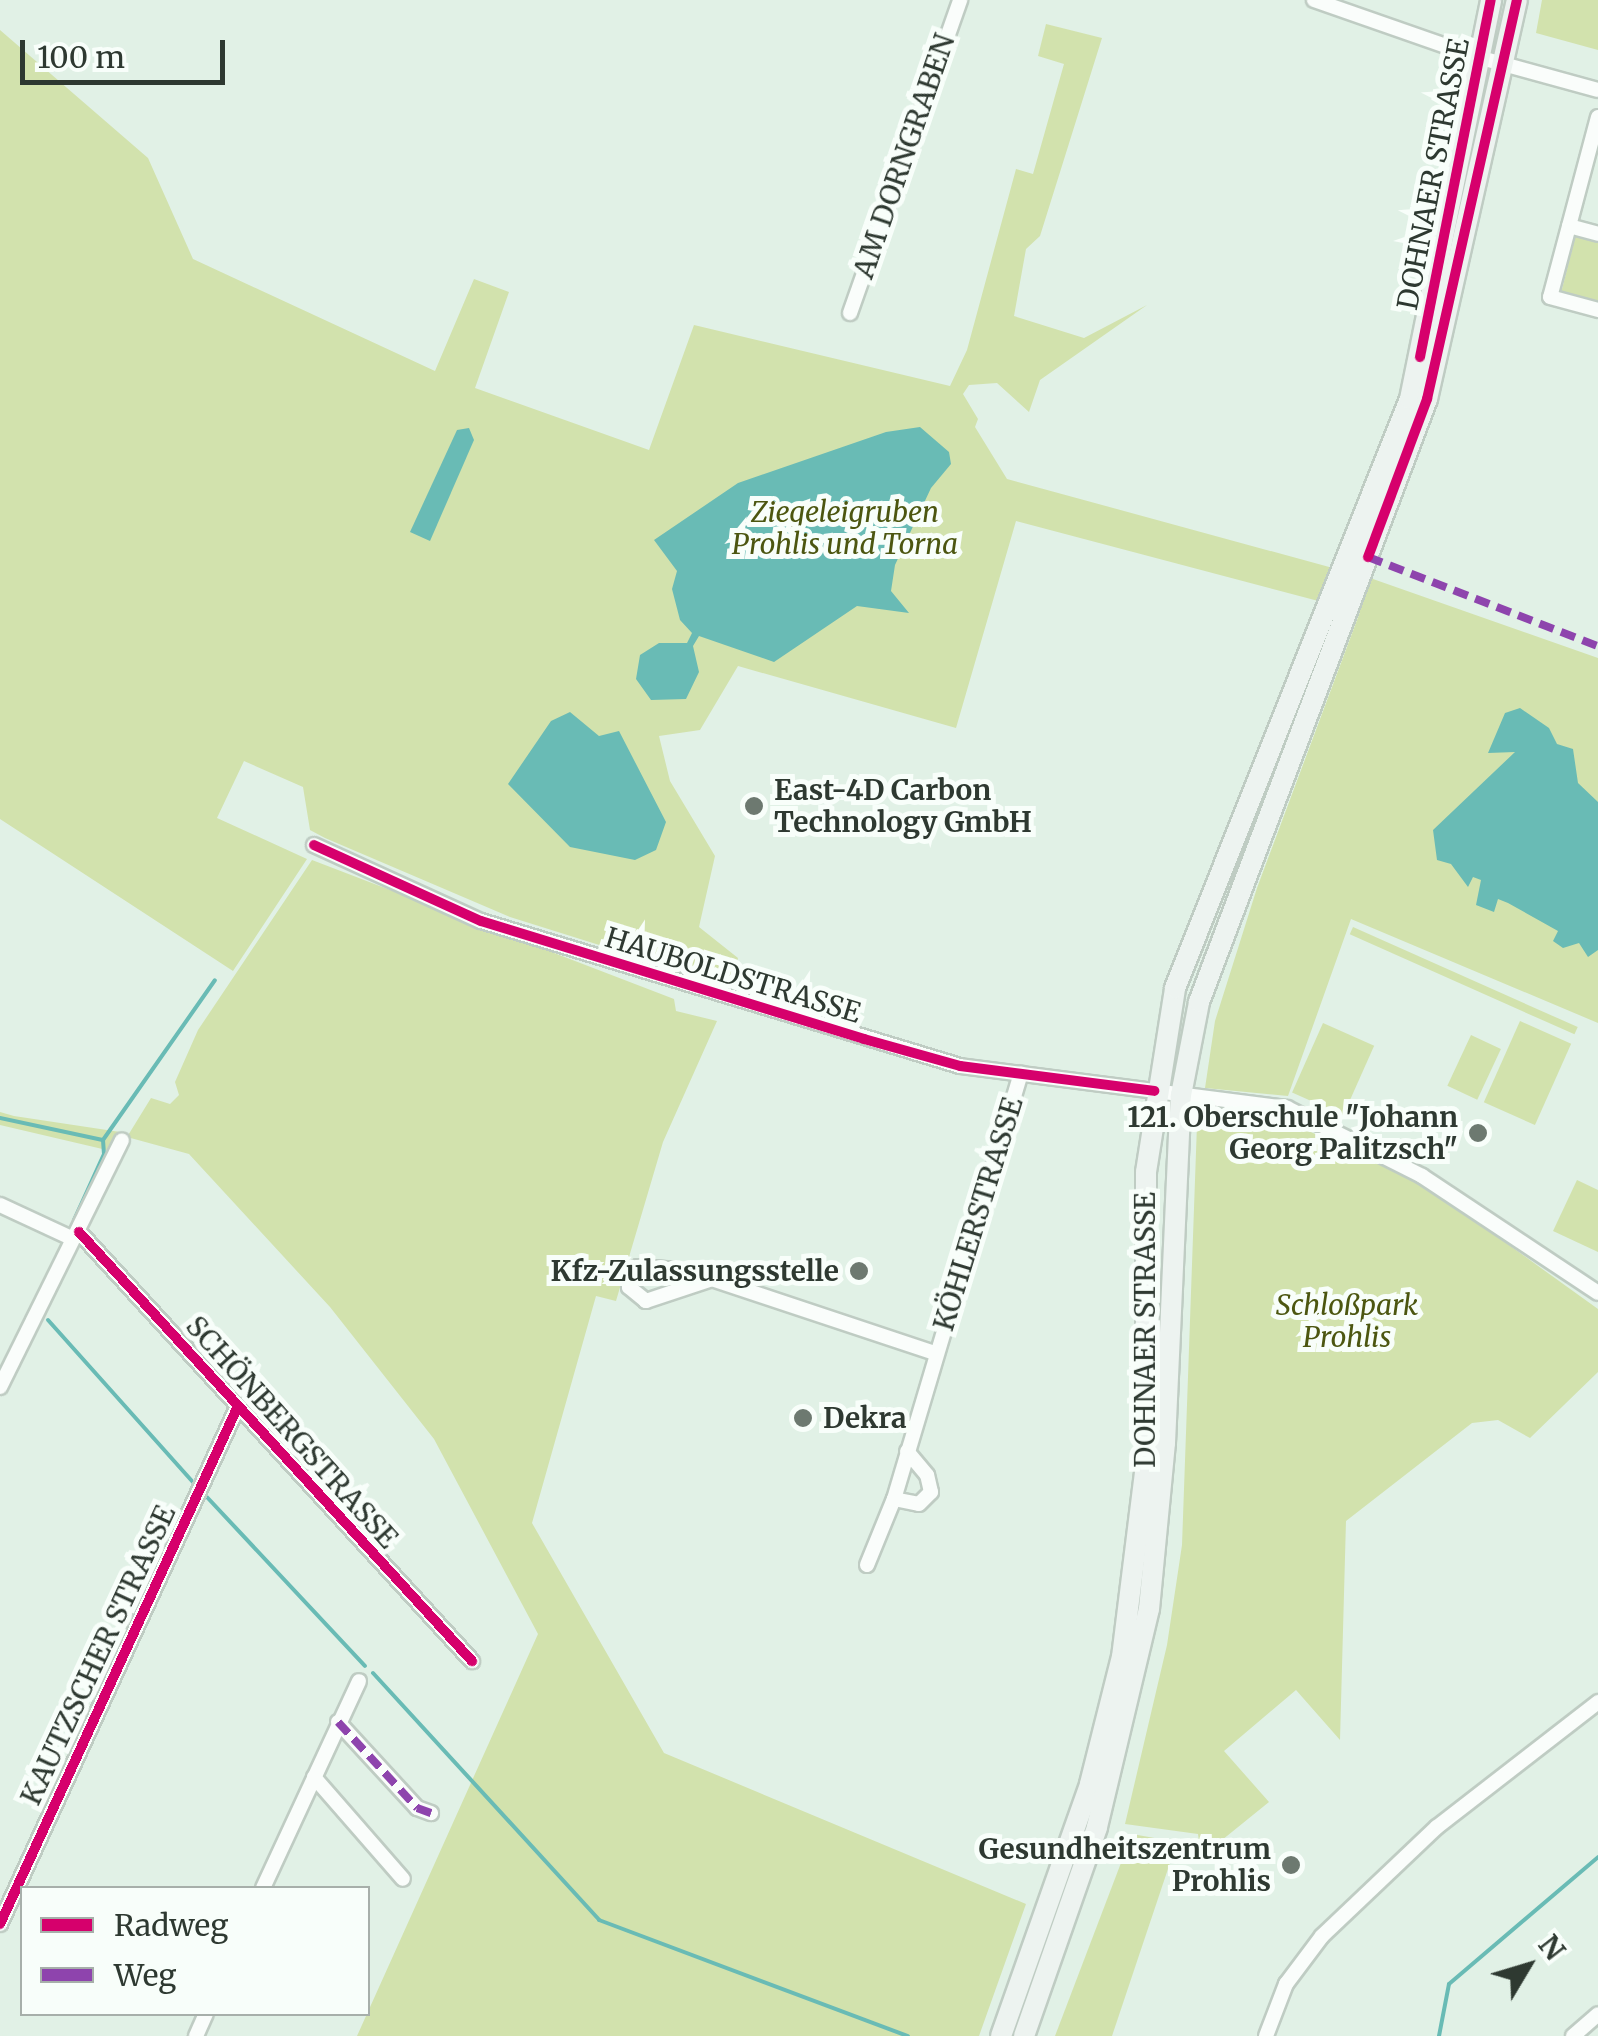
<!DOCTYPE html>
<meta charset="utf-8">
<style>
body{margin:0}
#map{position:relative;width:1598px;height:2036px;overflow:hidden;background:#e1f1e6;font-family:Merriweather,serif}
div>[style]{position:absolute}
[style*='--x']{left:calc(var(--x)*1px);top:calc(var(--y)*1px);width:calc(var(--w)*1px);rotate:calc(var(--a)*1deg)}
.green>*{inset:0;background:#d2e2ad;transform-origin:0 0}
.water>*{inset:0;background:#69bbb5}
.stream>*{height:4px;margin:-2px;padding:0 2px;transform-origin:2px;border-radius:2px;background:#69bbb5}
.roads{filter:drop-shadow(2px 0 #bfccc3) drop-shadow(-2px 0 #bfccc3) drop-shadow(0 2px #bfccc3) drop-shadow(0 -2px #bfccc3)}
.street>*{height:14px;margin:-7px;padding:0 7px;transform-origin:7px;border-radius:7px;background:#fafdfb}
.secondary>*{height:20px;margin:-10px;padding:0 10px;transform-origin:10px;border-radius:10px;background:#edf3f0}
.quiet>*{height:8px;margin-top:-4px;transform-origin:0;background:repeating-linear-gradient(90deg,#8e44ad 0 15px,transparent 0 23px)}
.cycleway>*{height:10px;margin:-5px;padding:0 5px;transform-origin:5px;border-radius:5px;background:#d6006c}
.dots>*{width:28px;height:28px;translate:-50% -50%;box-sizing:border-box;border:5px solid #f8fefa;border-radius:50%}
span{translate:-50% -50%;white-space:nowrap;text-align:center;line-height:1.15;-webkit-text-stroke:10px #f8fefa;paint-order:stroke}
.street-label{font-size:28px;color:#2e3931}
.park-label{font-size:28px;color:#4c5610;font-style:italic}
.poi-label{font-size:28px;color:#2e3931;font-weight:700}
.left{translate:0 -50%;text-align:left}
.right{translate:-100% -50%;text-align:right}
.legend{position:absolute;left:20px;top:1886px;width:350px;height:130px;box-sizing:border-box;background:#f8fefa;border:2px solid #a7afaa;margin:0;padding:12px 18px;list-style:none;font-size:30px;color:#2e3931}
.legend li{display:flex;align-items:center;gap:20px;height:50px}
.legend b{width:50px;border:2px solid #a7afaa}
.north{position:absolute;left:1478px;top:1916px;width:100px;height:100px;-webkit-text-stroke:8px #f8fefa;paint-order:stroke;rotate:52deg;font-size:28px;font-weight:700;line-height:40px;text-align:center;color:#2e3931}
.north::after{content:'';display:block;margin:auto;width:35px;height:45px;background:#2e3931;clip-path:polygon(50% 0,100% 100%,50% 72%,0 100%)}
.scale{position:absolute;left:20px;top:40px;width:205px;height:45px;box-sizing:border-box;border:5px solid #2e3931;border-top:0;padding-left:12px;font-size:30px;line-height:35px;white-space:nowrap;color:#2e3931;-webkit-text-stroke:8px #f8fefa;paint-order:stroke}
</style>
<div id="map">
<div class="green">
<div style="clip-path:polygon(1542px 0,1598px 0,1598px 50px,1536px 33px)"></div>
<div style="clip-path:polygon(1046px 24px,1102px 38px,1040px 236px,1026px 249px,1014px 316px,1084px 338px,1147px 305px,1040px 380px,1029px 412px,997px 383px,969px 385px,963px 394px,978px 419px,975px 427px,1007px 479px,1373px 579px,1598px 658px,1598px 1023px,1351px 919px,1288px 1096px,1205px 1088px,1215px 1021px,1257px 888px,1360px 612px,1016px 521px,956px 728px,738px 666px,700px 730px,659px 736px,670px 781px,715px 856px,699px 927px,738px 958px,730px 986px,510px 917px,325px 838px,310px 830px,303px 787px,244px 761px,217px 818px,307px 859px,233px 971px,0 819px,0 30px,148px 158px,193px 259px,435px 371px,474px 279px,509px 292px,475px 388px,649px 450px,694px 325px,950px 386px,967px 350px,1016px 169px,1033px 174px,1064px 64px,1038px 56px)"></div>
<div style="clip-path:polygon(1576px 234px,1598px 239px,1598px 303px,1561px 293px)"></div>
<div style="clip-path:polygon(312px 860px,674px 999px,676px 1011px,717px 1021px,663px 1142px,616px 1301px,596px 1296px,532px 1523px,664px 1753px,1026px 1904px,979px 2036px,357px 2036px,538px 1634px,434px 1439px,330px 1307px,189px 1154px,127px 1137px,151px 1098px,170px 1104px,179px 1095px,175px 1082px,198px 1030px)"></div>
<div style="left:1353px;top:927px;width:246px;height:8px;rotate:24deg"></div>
<div style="left:1520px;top:1021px;width:56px;height:89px;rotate:24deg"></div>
<div style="left:1323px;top:1023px;width:56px;height:76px;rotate:24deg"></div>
<div style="left:1471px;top:1035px;width:33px;height:56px;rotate:25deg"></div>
<div style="clip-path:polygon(0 1112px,14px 1116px,120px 1132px,111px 1151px,0 1125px)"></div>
<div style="clip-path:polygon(1276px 1116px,1424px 1184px,1598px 1309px,1598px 1372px,1530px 1438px,1498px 1420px,1472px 1423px,1346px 1521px,1340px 1740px,1296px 1690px,1224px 1751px,1269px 1802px,1201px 1857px,1198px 1834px,1125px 1824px,1167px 1645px,1182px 1545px,1197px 1124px)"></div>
<div style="clip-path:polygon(1577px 1180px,1598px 1190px,1598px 1252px,1553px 1231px)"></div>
<div style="clip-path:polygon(1132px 1834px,1177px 1842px,1112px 2036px,1055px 2036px)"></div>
</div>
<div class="water">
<div style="clip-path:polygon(920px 427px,949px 452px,951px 464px,931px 488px,895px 565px,891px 591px,909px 613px,857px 606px,774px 662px,699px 636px,693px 646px,699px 672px,686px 699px,651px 700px,636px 679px,640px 655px,659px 643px,687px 643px,692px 633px,680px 620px,672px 589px,677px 571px,654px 540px,738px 483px,886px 432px)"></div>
<div style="clip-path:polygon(469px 428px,474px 440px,430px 541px,410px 532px,457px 430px)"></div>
<div style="clip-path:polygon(1520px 708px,1549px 728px,1557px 744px,1573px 749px,1578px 783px,1598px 802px,1598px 950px,1588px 957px,1579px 943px,1563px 948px,1553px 941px,1558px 931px,1508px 903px,1498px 899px,1494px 912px,1476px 905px,1481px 880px,1473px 877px,1468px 887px,1451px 864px,1437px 860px,1433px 830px,1515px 752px,1488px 753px,1505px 713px)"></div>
<div style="clip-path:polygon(570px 712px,599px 736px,619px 731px,666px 822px,656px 850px,635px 860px,570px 847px,508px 784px,551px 721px)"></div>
</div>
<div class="stream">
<div style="--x:0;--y:1118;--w:105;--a:12.1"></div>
<div style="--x:103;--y:1140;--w:14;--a:86"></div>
<div style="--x:104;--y:1154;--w:72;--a:114.4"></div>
<div style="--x:103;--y:1140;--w:195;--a:-55"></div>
<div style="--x:48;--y:1320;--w:225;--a:48.2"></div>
<div style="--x:205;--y:1495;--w:234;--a:46.9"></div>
<div style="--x:373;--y:1673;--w:335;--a:47.5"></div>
<div style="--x:599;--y:1920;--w:330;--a:20.6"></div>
<div style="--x:1439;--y:2036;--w:53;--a:-79.1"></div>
<div style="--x:1449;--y:1984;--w:196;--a:-40.4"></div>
</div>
<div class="roads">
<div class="street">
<div style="--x:1314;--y:0;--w:174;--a:19.2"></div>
<div style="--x:1478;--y:57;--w:124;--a:15.4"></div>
<div style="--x:1598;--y:117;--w:186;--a:104.9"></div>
<div style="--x:1550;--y:297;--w:50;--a:15.2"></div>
<div style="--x:1569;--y:226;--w:30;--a:15"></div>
<div style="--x:850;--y:313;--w:332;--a:-70.6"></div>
<div style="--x:314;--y:845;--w:183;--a:24.5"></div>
<div style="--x:481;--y:921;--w:500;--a:16.84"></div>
<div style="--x:960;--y:1066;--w:330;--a:7.3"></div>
<div style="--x:1287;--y:1108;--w:151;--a:26.7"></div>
<div style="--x:1422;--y:1176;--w:211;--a:33.6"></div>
<div style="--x:0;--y:1205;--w:76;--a:24.9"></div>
<div style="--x:79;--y:1232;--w:582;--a:47.51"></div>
<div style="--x:712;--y:1279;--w:70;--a:161.6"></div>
<div style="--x:646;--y:1301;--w:22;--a:-141"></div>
<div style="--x:629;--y:1287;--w:22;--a:-66"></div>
<div style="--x:638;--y:1267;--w:42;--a:4.1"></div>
<div style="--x:680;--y:1270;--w:33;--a:16"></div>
<div style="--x:712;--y:1279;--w:235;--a:18.4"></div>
<div style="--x:0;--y:1387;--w:275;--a:-63.7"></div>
<div style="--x:894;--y:1499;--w:25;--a:11"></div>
<div style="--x:919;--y:1504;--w:17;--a:-45"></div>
<div style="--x:931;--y:1492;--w:17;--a:-103"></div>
<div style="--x:927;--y:1475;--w:31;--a:-130"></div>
<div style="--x:867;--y:1565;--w:71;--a:-67.8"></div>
<div style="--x:894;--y:1499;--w:444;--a:-73.4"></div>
<div style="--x:338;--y:1722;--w:117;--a:47.4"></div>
<div style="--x:417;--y:1808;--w:15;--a:20"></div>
<div style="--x:314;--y:1777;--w:135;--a:48.9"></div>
<div style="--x:263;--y:1888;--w:228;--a:-65.1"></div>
<div style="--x:0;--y:1924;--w:570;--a:-65.32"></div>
<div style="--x:196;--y:2036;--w:24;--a:-66"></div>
<div style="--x:1266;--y:2036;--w:56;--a:-69"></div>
<div style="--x:1286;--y:1984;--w:60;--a:-53.1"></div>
<div style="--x:1322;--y:1936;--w:158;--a:-43.5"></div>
<div style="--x:1437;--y:1827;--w:204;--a:-37.8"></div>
<div style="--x:1573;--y:2036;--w:33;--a:-41"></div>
</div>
<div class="secondary">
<div style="--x:1001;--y:2036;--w:267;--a:-70.5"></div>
<div style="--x:1090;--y:1784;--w:131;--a:-75.9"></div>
<div style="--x:1122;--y:1657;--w:194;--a:-82.9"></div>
<div style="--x:1146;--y:1464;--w:292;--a:-90"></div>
<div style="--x:1146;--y:1172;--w:186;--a:-81"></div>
<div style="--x:1175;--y:988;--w:634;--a:-68.25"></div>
<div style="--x:1410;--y:399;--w:407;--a:-78.5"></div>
<div style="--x:1024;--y:2036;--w:221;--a:-70.7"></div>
<div style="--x:1097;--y:1827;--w:224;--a:-76.6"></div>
<div style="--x:1149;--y:1609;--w:167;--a:-84.5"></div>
<div style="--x:1165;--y:1443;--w:348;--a:-87.4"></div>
<div style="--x:1181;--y:1095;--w:95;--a:-79"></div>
<div style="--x:1199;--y:1002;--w:645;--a:-69.29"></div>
<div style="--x:1427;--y:399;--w:409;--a:-77.3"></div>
</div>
</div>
<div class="quiet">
<div style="--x:1368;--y:557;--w:247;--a:21.2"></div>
<div style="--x:338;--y:1722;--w:117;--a:47.4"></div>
<div style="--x:417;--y:1808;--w:15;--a:20"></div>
</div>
<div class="cycleway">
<div style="--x:1420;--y:357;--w:364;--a:-78.8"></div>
<div style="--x:1368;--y:557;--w:169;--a:-69.5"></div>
<div style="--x:1427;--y:399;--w:409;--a:-77.3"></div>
<div style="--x:314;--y:845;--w:183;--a:24.5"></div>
<div style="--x:481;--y:921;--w:401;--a:17.1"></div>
<div style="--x:864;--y:1039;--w:100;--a:15.7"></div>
<div style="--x:960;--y:1066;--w:196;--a:7.3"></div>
<div style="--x:79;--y:1232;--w:582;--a:47.51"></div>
<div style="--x:0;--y:1924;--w:570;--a:-65.32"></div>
</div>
<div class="dots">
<div style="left:754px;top:806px;background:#6d7970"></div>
<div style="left:1478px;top:1133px;background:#6d7970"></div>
<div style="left:859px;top:1271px;background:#6d7970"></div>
<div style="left:803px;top:1418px;background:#6d7970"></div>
<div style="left:1291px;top:1865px;background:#6d7970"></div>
</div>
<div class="street-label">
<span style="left:904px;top:156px;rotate:-71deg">AM DORNGRABEN</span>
<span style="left:1433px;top:174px;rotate:-79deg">DOHNAER STRASSE</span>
<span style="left:733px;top:975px;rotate:17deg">HAUBOLDSTRASSE</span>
<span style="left:978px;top:1214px;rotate:-73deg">KÖHLERSTRASSE</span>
<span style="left:1145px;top:1330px;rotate:-90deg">DOHNAER STRASSE</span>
<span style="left:292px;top:1432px;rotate:48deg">SCHÖNBERGSTRASSE</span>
<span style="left:98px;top:1655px;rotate:-65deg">KAUTZSCHER STRASSE</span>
</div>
<div class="park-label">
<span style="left:845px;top:528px">Ziegeleigruben<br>Prohlis und Torna</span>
<span style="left:1347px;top:1321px">Schloßpark<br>Prohlis</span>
</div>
<div class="poi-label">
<span class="left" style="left:774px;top:806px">East-4D Carbon<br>Technology GmbH</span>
<span class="right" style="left:1458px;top:1133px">121. Oberschule "Johann<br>Georg Palitzsch"</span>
<span class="right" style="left:839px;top:1271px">Kfz-Zulassungsstelle</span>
<span class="left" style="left:823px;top:1418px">Dekra</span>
<span class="right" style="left:1271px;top:1865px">Gesundheitszentrum<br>Prohlis</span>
</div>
<ul class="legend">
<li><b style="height:12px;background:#d6006c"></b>Radweg</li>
<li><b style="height:12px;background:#8e44ad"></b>Weg</li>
</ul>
<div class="north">N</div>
<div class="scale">100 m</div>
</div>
